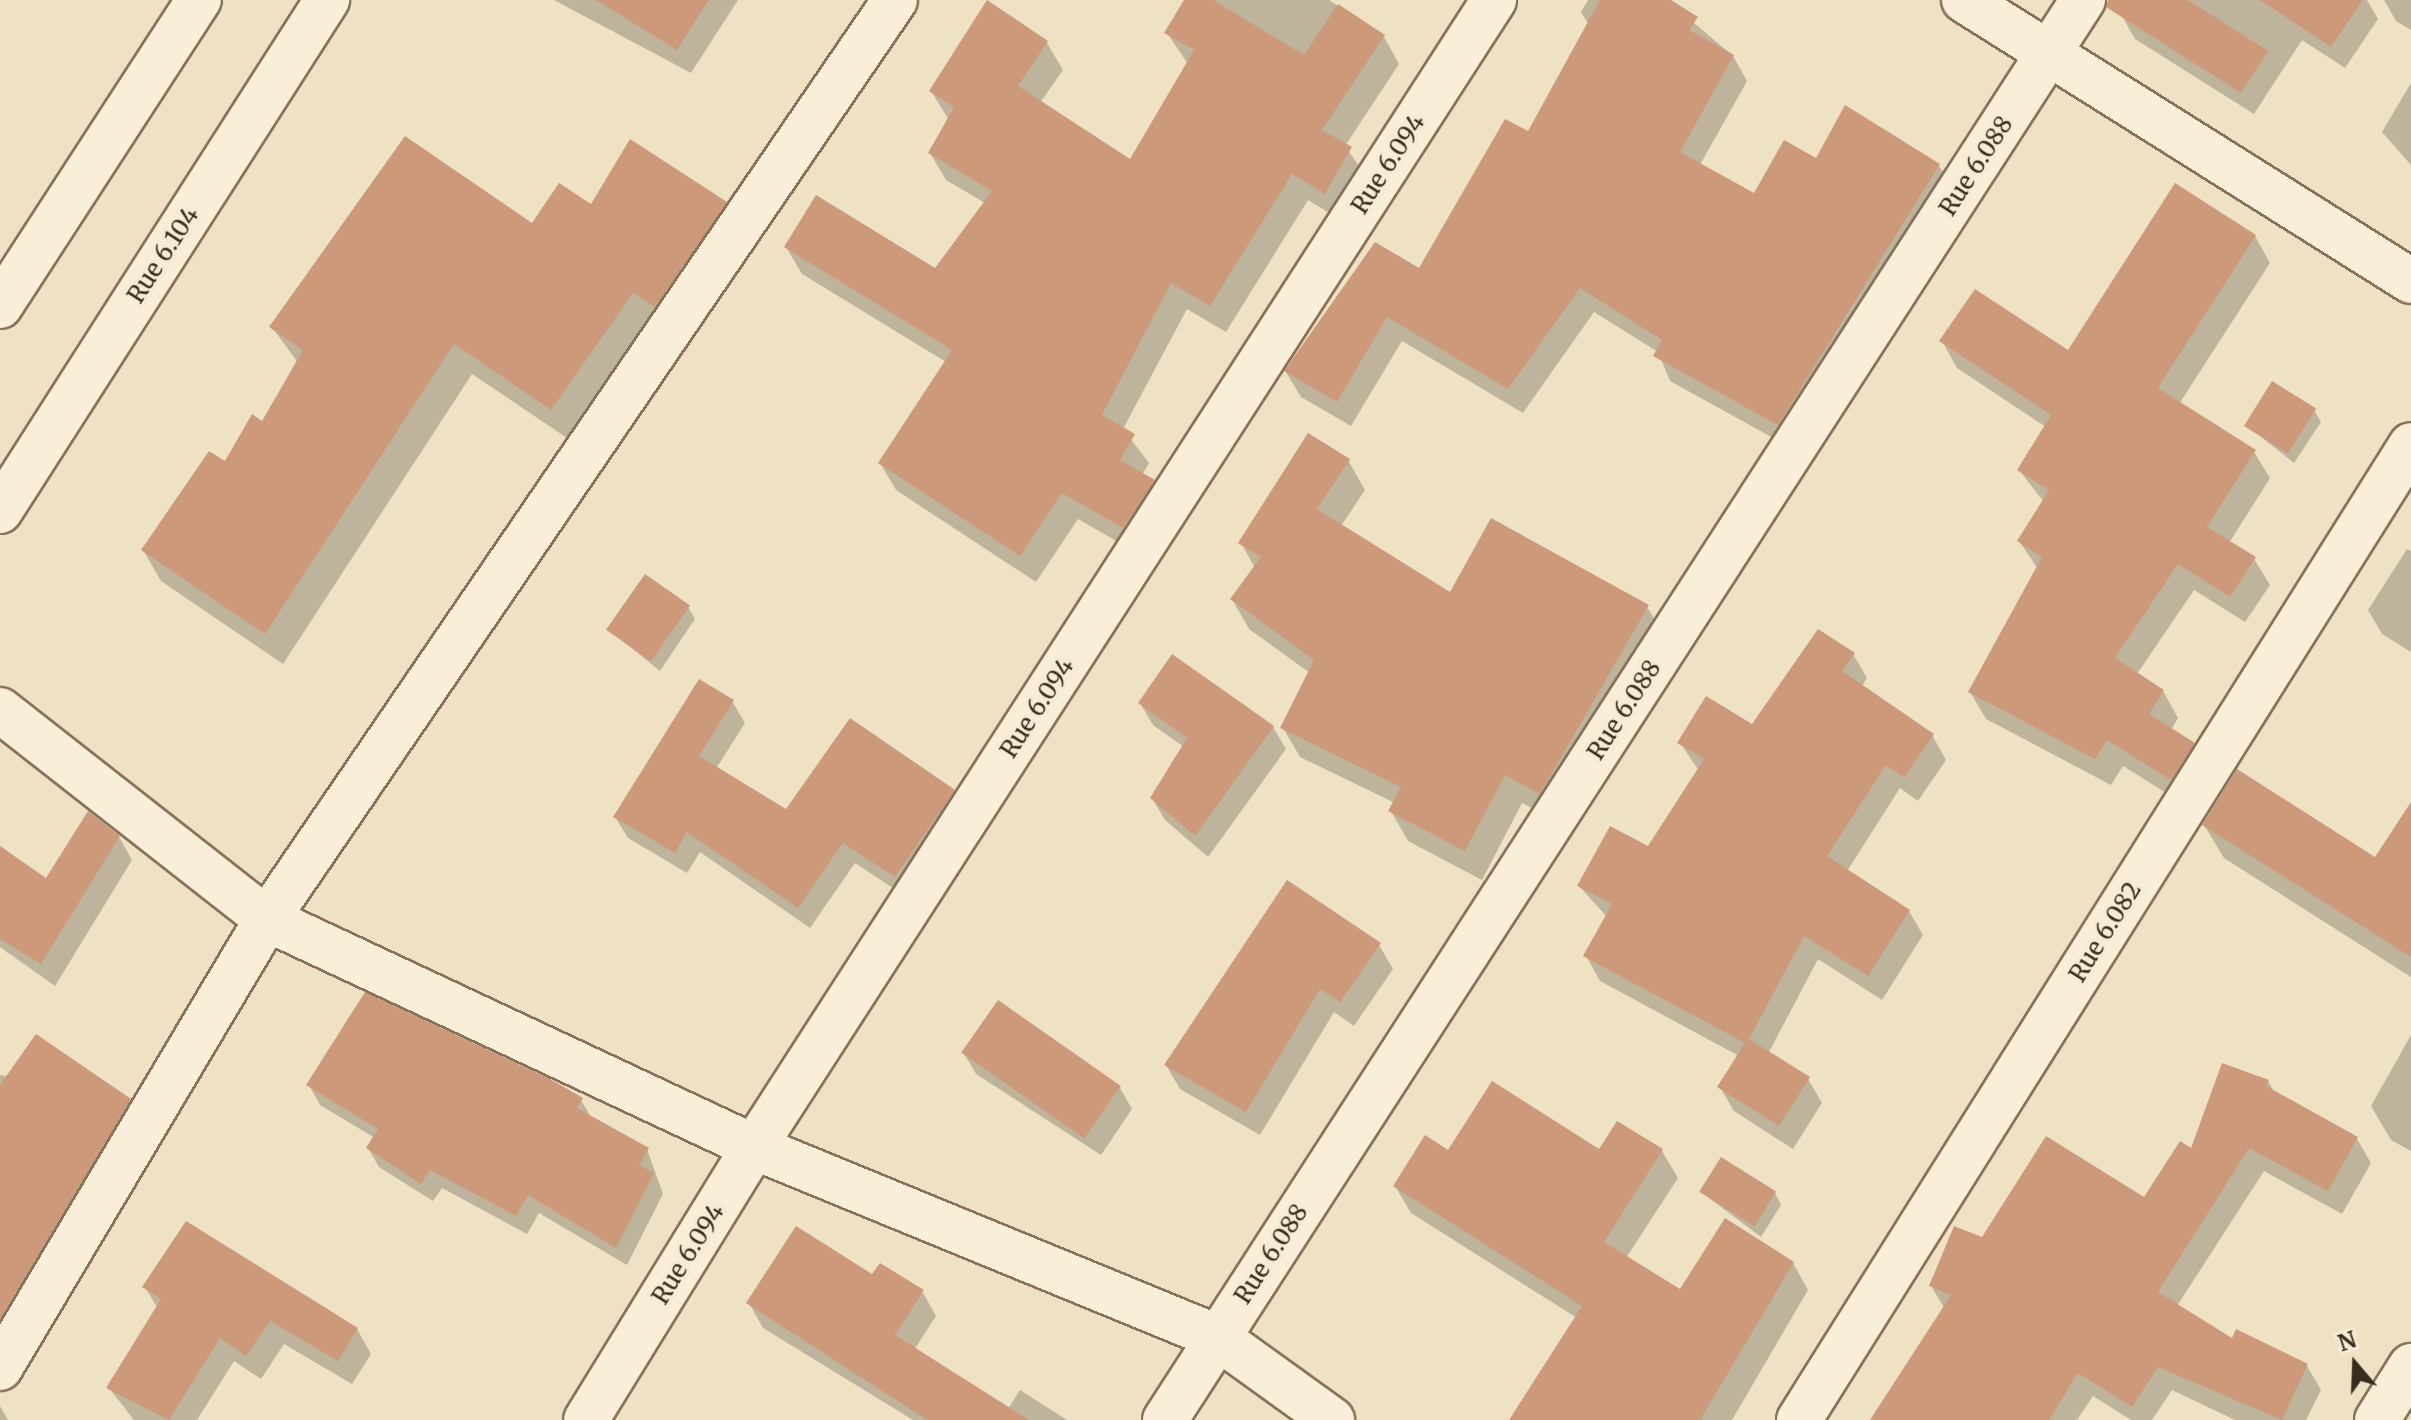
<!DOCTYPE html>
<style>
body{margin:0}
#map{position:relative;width:2411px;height:1420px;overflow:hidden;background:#eee1c4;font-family:Merriweather,serif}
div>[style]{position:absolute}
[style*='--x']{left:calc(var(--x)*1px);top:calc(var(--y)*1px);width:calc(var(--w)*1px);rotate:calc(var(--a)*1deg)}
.shadow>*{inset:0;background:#0003}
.building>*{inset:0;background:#cc9a7a;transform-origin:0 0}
.roads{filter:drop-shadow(2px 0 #89725a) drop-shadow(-2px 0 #89725a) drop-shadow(0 2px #89725a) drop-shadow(0 -2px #89725a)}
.minor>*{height:44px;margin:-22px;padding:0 22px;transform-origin:22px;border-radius:22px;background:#f9eed7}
span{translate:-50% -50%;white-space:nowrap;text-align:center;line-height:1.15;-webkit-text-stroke:8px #f6ebd4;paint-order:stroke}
.street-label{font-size:24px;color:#392b1e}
.north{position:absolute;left:2315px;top:1324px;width:80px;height:80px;-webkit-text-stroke:6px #f6ebd4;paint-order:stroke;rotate:341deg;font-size:22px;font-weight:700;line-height:32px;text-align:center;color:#392b1e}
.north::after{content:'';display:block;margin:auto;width:28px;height:36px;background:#392b1e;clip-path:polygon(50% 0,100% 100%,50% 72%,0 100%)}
</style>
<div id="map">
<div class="shadow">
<div style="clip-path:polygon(554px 0,738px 0,691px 73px)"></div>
<div style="clip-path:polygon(1187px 0,1329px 0,1384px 37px,1399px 64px,1345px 146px,1366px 176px,1341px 220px,1308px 200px,1226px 332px,1187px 309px,1123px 429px,1149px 463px,1142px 475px,1169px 509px,1139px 554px,1078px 519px,1036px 582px,896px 490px,880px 463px,946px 362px,802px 274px,786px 247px,935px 271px,985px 203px,946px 180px,930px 153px,949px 120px,931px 91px,988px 2px,1047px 43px,1063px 70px,1040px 103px,1130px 162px,1188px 64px,1167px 33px)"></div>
<div style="clip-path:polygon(1588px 0,1667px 0,1733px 56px,1747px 81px,1700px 165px,1755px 195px,1817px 160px,1939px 166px,1954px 191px,1793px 449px,1670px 381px,1658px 352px,1594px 312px,1523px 413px,1402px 341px,1351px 426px,1301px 397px,1286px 372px,1420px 271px,1529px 134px,1589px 25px,1581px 12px)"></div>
<div style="clip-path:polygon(2134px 0,2367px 0,2378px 19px,2345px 68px,2302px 40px,2254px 114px,2135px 39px,2122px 16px)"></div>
<div style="clip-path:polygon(2384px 0,2411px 0,2411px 30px,2396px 21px)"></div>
<div style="clip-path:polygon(2411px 83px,2411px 165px,2382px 132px)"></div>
<div style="clip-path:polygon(725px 203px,743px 234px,570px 440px,472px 374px,283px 664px,161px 581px,143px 550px,263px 424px,298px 363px,272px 327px,592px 207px)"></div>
<div style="clip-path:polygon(2255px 236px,2270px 263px,2179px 404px,2254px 452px,2270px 478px,2229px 543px,2254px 559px,2270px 585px,2245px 622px,2194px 590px,2137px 674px,2163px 691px,2178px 718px,2171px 730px,2193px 744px,2209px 771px,2187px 806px,2123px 766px,2111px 785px,1986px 719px,1970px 692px,2038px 569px,2019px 541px,2044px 502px,2019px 470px,2046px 427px,1957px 368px,1942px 341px,2068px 353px)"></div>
<div style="clip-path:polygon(2314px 410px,2321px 422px,2294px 463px,2246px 425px)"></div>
<div style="clip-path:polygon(1348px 460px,1365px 490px,1341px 526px,1451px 595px,1647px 607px,1665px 636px,1557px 822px,1522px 803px,1482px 880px,1408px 841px,1391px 811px,1395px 803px,1300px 757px,1283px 728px,1310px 673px,1249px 629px,1232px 599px,1255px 568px,1241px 543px)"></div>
<div style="clip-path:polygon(2407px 549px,2411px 551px,2411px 652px,2382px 634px,2368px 610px)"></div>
<div style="clip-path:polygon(688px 607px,695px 619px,660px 671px,609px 630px)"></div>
<div style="clip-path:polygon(1853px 654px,1867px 678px,1862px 686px,1932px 735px,1946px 760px,1918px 801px,1900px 788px,1847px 871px,1909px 911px,1923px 935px,1882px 1000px,1818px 959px,1768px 1054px,1808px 1079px,1822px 1103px,1793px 1149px,1734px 1111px,1720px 1087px,1739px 1056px,1600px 981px,1586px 956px,1607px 917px,1579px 886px,1648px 849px,1699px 771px,1680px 743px,1753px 727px)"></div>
<div style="clip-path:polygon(732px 701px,745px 723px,716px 769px,787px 812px,953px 791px,966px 813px,908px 898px,855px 863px,810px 928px,700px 852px,687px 873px,628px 838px,615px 817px)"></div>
<div style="clip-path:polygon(1140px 703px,1273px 727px,1286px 749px,1208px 857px,1165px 820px,1152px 798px,1184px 747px,1153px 725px)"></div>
<div style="clip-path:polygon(2411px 806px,2411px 977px,2224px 858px,2204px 825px,2376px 860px)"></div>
<div style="clip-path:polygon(119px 837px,132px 860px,55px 986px,0 947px,0 849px,47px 881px)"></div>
<div style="clip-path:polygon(1379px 945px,1393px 969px,1354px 1026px,1334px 1012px,1260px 1135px,1180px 1089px,1166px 1065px)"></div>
<div style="clip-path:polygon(2411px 1035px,2411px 1151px,2391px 1140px,2371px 1106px)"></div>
<div style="clip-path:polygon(963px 1052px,1120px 1088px,1132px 1109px,1101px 1155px,976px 1074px)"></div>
<div style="clip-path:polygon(0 1075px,129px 1100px,146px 1129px,0 1374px)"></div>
<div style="clip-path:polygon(2268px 1081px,2275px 1093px,2357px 1139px,2371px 1163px,2342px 1214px,2264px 1171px,2177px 1306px,2233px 1341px,2307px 1366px,2321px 1390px,2306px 1420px,2235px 1420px,2172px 1390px,2152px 1420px,2131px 1420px,2093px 1396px,2077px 1420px,1872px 1420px,1945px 1309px,1931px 1286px,1983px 1240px,2145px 1200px)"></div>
<div style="clip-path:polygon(309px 1085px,581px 1100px,592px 1119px,647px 1149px,663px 1194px,627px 1265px,539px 1213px,527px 1234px,442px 1188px,433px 1201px,379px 1167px,368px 1148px,375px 1138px,320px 1105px)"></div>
<div style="clip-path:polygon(1617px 1123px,1662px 1151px,1678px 1178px,1626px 1258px,1680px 1291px,1793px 1263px,1808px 1290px,1732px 1420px,1511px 1420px,1577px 1318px,1411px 1213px,1395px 1186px,1449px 1152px,1599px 1152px)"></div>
<div style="clip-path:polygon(1701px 1192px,1775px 1193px,1781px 1205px,1761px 1237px)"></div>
<div style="clip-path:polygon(873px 1277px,922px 1291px,936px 1316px,914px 1350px,1008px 1409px,1020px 1390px,1067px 1420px,913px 1420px,763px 1328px,749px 1303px)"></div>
<div style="clip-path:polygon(145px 1287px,357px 1329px,371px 1354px,352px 1384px,284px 1344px,261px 1379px,234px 1361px,197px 1420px,134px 1420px,109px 1388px,158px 1309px)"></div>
<div style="clip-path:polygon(0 1406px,8px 1420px,0 1420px)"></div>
</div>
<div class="building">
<div style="clip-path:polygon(596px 0,709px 0,677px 50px)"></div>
<div style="clip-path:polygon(987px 0,1048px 41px,1018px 86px,1130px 159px,1194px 50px,1164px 33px,1184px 0,1213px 0,1304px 55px,1338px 4px,1385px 35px,1322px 130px,1352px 147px,1325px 194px,1292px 174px,1210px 306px,1171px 283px,1102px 415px,1135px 434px,1120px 460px,1155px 480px,1123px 528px,1062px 493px,1020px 556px,878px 463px,952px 350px,784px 247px,816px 195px,935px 268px,992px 191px,928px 153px,954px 107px,929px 91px)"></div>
<div style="clip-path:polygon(1600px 0,1671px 0,1698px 17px,1689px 30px,1734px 55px,1680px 152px,1754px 193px,1784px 140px,1816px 158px,1845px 105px,1940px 164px,1778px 425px,1653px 356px,1662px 340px,1580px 288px,1508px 389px,1387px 317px,1337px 402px,1284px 371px,1375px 242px,1419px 268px,1505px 119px,1528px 131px)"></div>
<div style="clip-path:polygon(2108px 0,2188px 0,2268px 51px,2241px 93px,2106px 7px)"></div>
<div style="clip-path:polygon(2260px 0,2363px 0,2331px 47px)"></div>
<div style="clip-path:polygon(405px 136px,532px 223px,559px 183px,591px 204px,630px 139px,727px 202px,655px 307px,633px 293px,551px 410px,454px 344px,265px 634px,141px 550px,209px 451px,225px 461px,252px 414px,262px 421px,303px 350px,269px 327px)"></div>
<div style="clip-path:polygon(2175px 183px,2256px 235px,2158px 388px,2256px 450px,2207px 527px,2256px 557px,2230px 597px,2178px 564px,2115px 658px,2164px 690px,2149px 714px,2195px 743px,2171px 780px,2107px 740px,2095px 759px,1968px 692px,2042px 557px,2017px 541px,2049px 490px,2017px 470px,2051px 415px,1939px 341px,1975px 289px,2068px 350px)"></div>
<div style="left:2272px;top:381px;width:52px;height:53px;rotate:32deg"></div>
<div style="clip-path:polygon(1308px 433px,1350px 459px,1317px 509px,1450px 592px,1491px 518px,1649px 605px,1540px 794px,1505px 775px,1465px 851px,1388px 811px,1401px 787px,1280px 728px,1314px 660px,1230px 599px,1261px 557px,1238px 543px)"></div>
<div style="left:645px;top:574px;width:55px;height:68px;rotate:35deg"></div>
<div style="clip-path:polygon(1818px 629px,1855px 653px,1842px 671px,1934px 734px,1904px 778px,1886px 765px,1827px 856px,1910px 910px,1868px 976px,1804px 936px,1749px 1039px,1810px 1077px,1779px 1126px,1717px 1087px,1745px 1043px,1583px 956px,1612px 904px,1577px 886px,1610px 826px,1648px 846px,1704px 759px,1677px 743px,1706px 696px,1752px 724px)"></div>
<div style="clip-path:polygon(1172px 654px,1274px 726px,1195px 836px,1150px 798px,1187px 738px,1138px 703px)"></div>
<div style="clip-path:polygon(699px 679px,734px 700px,699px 756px,786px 809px,850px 718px,955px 790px,895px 877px,843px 843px,798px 908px,687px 832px,675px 853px,613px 817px)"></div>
<div style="clip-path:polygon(2237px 769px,2375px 857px,2411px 802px,2411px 957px,2202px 825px)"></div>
<div style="clip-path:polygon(88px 811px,120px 836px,41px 964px,0 939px,0 846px,46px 878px)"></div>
<div style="clip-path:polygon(1287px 880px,1381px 943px,1340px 1002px,1320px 989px,1246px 1112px,1164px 1065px)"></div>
<div style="clip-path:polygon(365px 992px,550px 1079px,583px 1098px,577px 1108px,649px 1148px,639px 1165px,654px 1173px,616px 1248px,528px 1195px,516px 1216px,430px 1170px,421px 1184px,366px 1148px,378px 1129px,306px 1085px)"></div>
<div style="left:998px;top:1000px;width:150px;height:64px;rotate:35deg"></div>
<div style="clip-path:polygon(36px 1034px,131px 1099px,0 1319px,0 1085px)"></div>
<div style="clip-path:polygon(2222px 1063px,2269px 1080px,2266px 1086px,2358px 1137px,2328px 1191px,2249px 1148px,2158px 1292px,2232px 1338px,2236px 1329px,2308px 1364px,2282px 1420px,2158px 1367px,2132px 1407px,2078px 1373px,2049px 1420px,1870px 1420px,1951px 1295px,1929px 1286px,1954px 1226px,1982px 1237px,2046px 1136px,2144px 1197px,2180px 1141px,2191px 1148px)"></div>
<div style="clip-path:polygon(1492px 1081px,1599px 1149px,1617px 1121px,1663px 1149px,1604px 1242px,1680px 1289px,1725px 1218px,1794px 1262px,1700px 1420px,1509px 1420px,1582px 1306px,1393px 1186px,1425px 1135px,1448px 1150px)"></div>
<div style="left:1721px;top:1157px;width:65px;height:41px;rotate:32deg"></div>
<div style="clip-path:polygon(186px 1221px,358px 1328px,338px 1361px,270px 1321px,246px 1356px,220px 1338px,169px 1420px,106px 1388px,161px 1299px,142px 1287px)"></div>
<div style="clip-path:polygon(796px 1226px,872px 1274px,880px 1263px,924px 1290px,895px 1335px,1029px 1420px,927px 1420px,746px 1303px)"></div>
</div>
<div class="roads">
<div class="minor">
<div style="--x:1964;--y:0;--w:528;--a:32.15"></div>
<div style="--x:0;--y:306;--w:365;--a:-57"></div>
<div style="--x:0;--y:511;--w:607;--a:-57.38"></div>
<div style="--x:0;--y:710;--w:339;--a:38.1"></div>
<div style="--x:267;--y:919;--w:538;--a:25.09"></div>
<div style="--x:754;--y:1147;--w:500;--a:22.31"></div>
<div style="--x:1217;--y:1337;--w:142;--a:35.8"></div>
<div style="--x:0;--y:1368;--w:522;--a:-59.26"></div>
<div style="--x:267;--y:919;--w:1113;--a:-55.65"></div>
<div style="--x:586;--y:1420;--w:321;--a:-58.4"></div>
<div style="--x:754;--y:1147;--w:1365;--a:-57.17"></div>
<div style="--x:1165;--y:1420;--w:1691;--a:-57.12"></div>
<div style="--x:1799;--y:1420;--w:1151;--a:-57.88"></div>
<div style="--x:2377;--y:1420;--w:64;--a:-57.8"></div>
</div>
</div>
<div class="street-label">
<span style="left:1388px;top:164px;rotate:-57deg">Rue 6.094</span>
<span style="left:1976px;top:166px;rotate:-57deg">Rue 6.088</span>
<span style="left:163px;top:255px;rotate:-57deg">Rue 6.104</span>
<span style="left:1037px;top:708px;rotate:-57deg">Rue 6.094</span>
<span style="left:1624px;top:710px;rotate:-57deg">Rue 6.088</span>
<span style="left:2105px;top:932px;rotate:-58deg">Rue 6.082</span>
<span style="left:688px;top:1254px;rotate:-58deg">Rue 6.094</span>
<span style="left:1271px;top:1254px;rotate:-57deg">Rue 6.088</span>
</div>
<div class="north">N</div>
</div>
